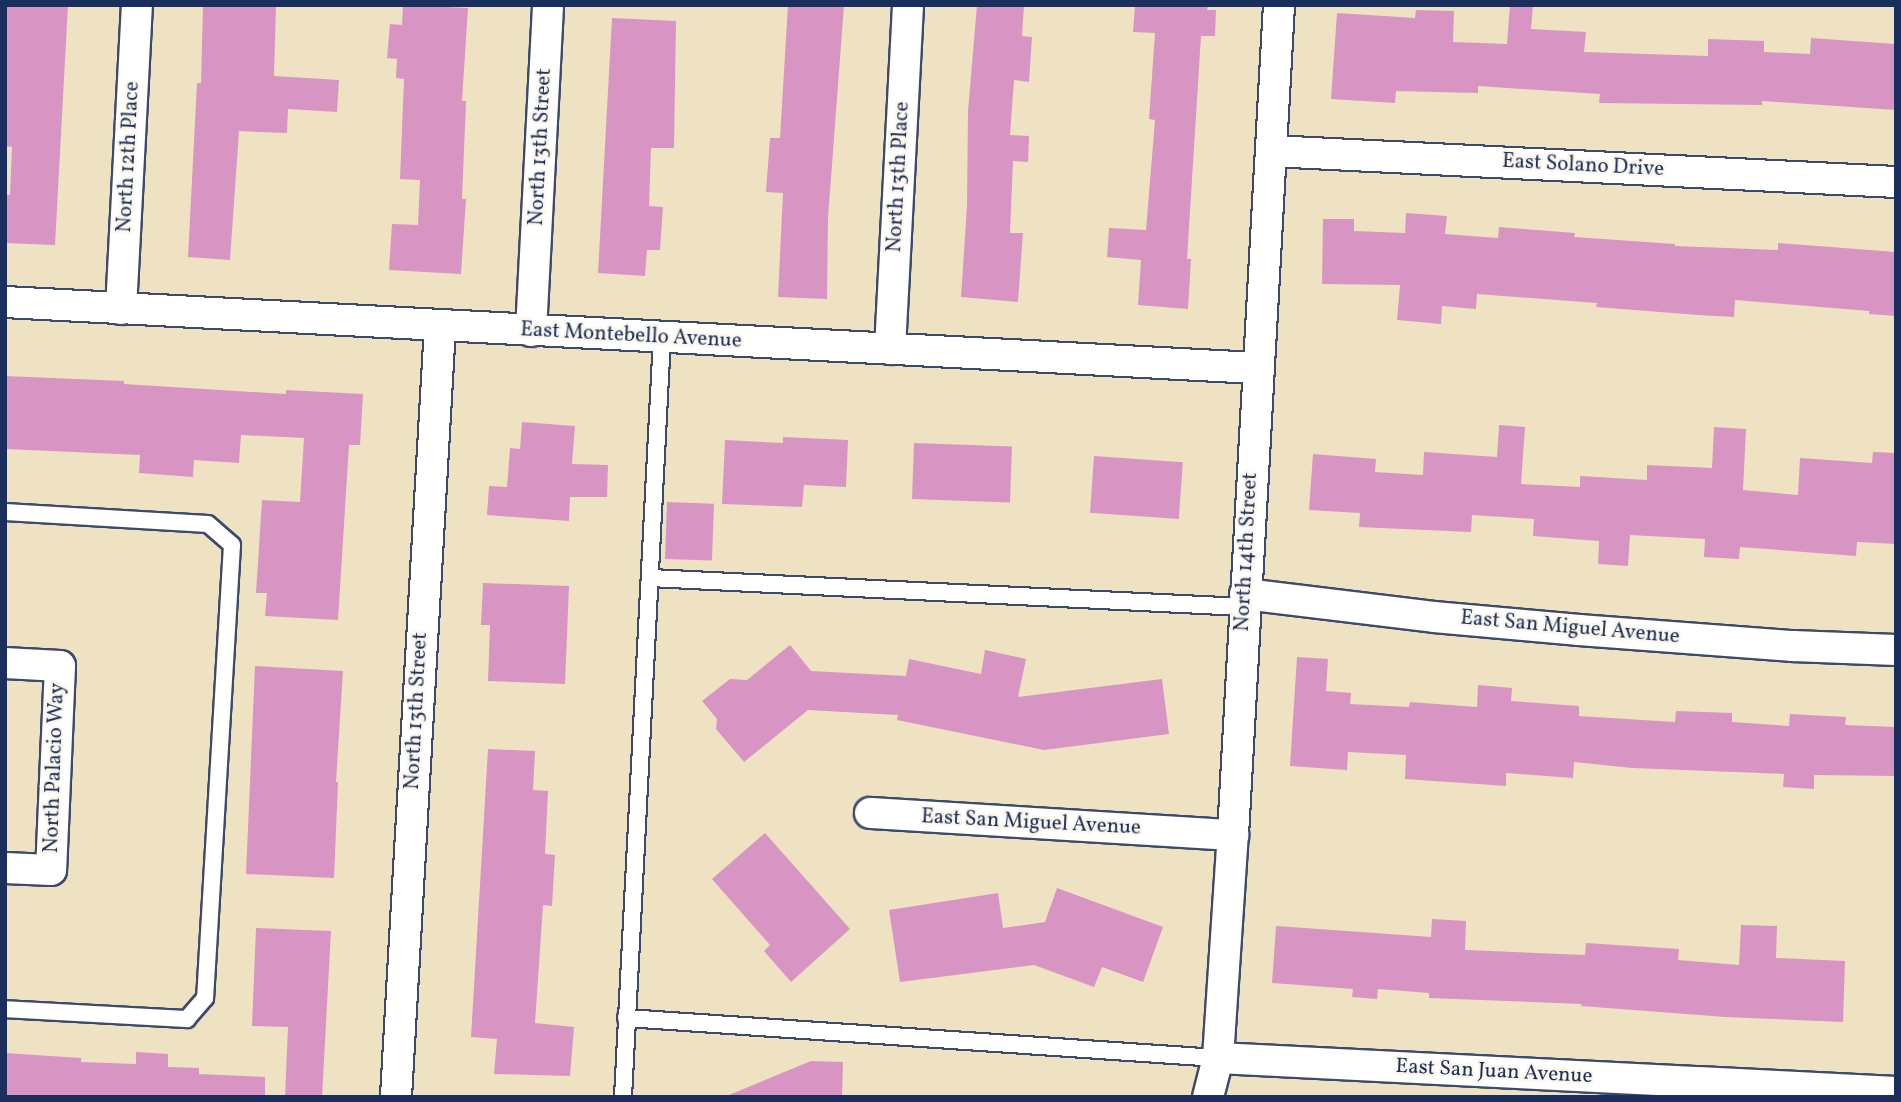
<!DOCTYPE html>
<style>
body{margin:0}
#map{position:relative;width:1901px;height:1102px;overflow:hidden;background:#efe2c3;font-family:Vollkorn,serif}
div>[style]{position:absolute}
[style*='--x']{left:calc(var(--x)*1px);top:calc(var(--y)*1px);width:calc(var(--w)*1px);rotate:calc(var(--a)*1deg)}
.building>*{inset:0;background:#d895c3;transform-origin:0 0}
.roads{filter:drop-shadow(2px 0 #3b4a6d) drop-shadow(-2px 0 #3b4a6d) drop-shadow(0 2px #3b4a6d) drop-shadow(0 -2px #3b4a6d)}
.lane>*{height:16px;margin:-8px;padding:0 8px;transform-origin:8px;border-radius:8px;background:#fff}
.street>*{height:30px;margin:-15px;padding:0 15px;transform-origin:15px;border-radius:15px;background:#fff}
span{translate:-50% -50%;white-space:nowrap;text-align:center;line-height:1.15;-webkit-text-stroke:5px #fbf7ec;paint-order:stroke}
.street-label{font-size:21px;color:#1b2f5e}
.frame{position:absolute;inset:0;border:7px solid #1b2f5e;pointer-events:none}
</style>
<div id="map">
<div class="building">
<div style="clip-path:polygon(7px 5px,68px 5px,55px 245px,5px 243px,5px 195px,10px 195px,12px 147px,5px 146px)"></div>
<div style="clip-path:polygon(203px 5px,276px 5px,274px 76px,339px 80px,337px 112px,288px 109px,287px 133px,239px 131px,230px 260px,188px 257px,197px 83px,201px 83px)"></div>
<div style="clip-path:polygon(403px 5px,468px 8px,462px 101px,466px 101px,462px 199px,466px 199px,461px 274px,389px 270px,392px 224px,418px 225px,420px 180px,400px 179px,404px 79px,396px 78px,397px 59px,387px 58px,390px 24px,402px 25px)"></div>
<div style="clip-path:polygon(788px 5px,844px 5px,828px 218px,827px 299px,778px 297px,783px 193px,766px 192px,770px 138px,780px 138px)"></div>
<div style="clip-path:polygon(977px 5px,1024px 5px,1022px 36px,1032px 37px,1029px 82px,1014px 80px,1010px 135px,1029px 136px,1028px 162px,1013px 161px,1010px 233px,1023px 233px,1018px 302px,961px 297px,967px 206px,968px 111px)"></div>
<div style="clip-path:polygon(1135px 5px,1208px 5px,1207px 10px,1216px 10px,1215px 36px,1201px 36px,1187px 259px,1191px 259px,1188px 309px,1138px 305px,1141px 260px,1107px 257px,1109px 228px,1146px 230px,1155px 120px,1149px 119px,1155px 33px,1133px 32px)"></div>
<div style="clip-path:polygon(1510px 5px,1533px 5px,1531px 29px,1586px 32px,1584px 52px,1708px 56px,1708px 39px,1764px 41px,1764px 52px,1810px 54px,1811px 38px,1896px 44px,1896px 110px,1762px 101px,1762px 105px,1599px 103px,1600px 94px,1478px 86px,1478px 93px,1396px 91px,1395px 103px,1331px 99px,1337px 13px,1415px 18px,1416px 10px,1454px 11px,1453px 42px,1507px 44px)"></div>
<div style="clip-path:polygon(612px 18px,676px 21px,674px 148px,651px 148px,649px 206px,663px 207px,660px 250px,647px 250px,645px 276px,598px 273px)"></div>
<div style="clip-path:polygon(1406px 213px,1447px 216px,1445px 234px,1498px 238px,1499px 227px,1575px 233px,1574px 237px,1675px 244px,1675px 246px,1778px 250px,1778px 243px,1896px 252px,1896px 316px,1869px 314px,1869px 311px,1735px 300px,1734px 317px,1698px 315px,1596px 307px,1597px 303px,1477px 294px,1476px 309px,1442px 306px,1441px 324px,1397px 320px,1400px 285px,1322px 284px,1323px 219px,1354px 219px,1354px 231px,1405px 233px)"></div>
<div style="clip-path:polygon(5px 376px,124px 381px,124px 384px,286px 394px,286px 390px,363px 394px,360px 445px,349px 445px,338px 620px,265px 616px,267px 593px,256px 593px,262px 500px,300px 502px,304px 438px,241px 435px,239px 463px,194px 460px,193px 477px,139px 473px,140px 455px,5px 449px)"></div>
<div style="clip-path:polygon(522px 422px,575px 426px,572px 464px,608px 465px,607px 497px,570px 497px,569px 521px,487px 515px,489px 486px,507px 487px,510px 448px,520px 449px)"></div>
<div style="clip-path:polygon(1499px 425px,1525px 427px,1521px 484px,1580px 487px,1580px 476px,1647px 480px,1647px 465px,1712px 468px,1714px 427px,1746px 429px,1743px 490px,1798px 495px,1800px 458px,1872px 463px,1873px 452px,1896px 453px,1896px 544px,1857px 542px,1856px 556px,1740px 547px,1739px 559px,1704px 557px,1705px 539px,1630px 535px,1628px 566px,1598px 564px,1599px 541px,1533px 536px,1534px 519px,1472px 515px,1471px 532px,1403px 529px,1359px 527px,1360px 513px,1309px 510px,1313px 454px,1376px 459px,1375px 472px,1423px 475px,1424px 452px,1497px 457px)"></div>
<div style="clip-path:polygon(783px 437px,848px 440px,846px 487px,804px 485px,802px 507px,722px 504px,725px 440px,783px 443px)"></div>
<div style="left:914px;top:443px;width:98px;height:56px;rotate:2deg"></div>
<div style="left:1094px;top:456px;width:89px;height:57px;rotate:4deg"></div>
<div style="left:667px;top:502px;width:47px;height:57px;rotate:2deg"></div>
<div style="clip-path:polygon(483px 583px,569px 586px,565px 684px,488px 681px,490px 625px,481px 625px)"></div>
<div style="clip-path:polygon(790px 645px,811px 671px,906px 676px,909px 659px,981px 674px,985px 650px,1026px 659px,1018px 697px,1162px 679px,1169px 734px,1044px 750px,897px 720px,898px 715px,808px 710px,744px 762px,716px 729px,717px 719px,702px 701px,730px 679px,747px 680px)"></div>
<div style="clip-path:polygon(1297px 657px,1328px 659px,1326px 691px,1351px 693px,1350px 704px,1409px 707px,1410px 702px,1477px 707px,1478px 685px,1512px 688px,1511px 701px,1579px 706px,1579px 716px,1675px 722px,1676px 711px,1732px 713px,1732px 722px,1789px 726px,1790px 714px,1846px 717px,1845px 725px,1896px 727px,1896px 776px,1814px 775px,1814px 789px,1783px 787px,1784px 774px,1632px 768px,1574px 762px,1573px 778px,1506px 773px,1506px 786px,1405px 779px,1406px 755px,1348px 752px,1347px 770px,1290px 766px)"></div>
<div style="clip-path:polygon(255px 666px,343px 671px,336px 782px,338px 782px,334px 878px,246px 874px)"></div>
<div style="clip-path:polygon(488px 749px,535px 751px,533px 790px,548px 791px,545px 854px,555px 855px,552px 906px,543px 905px,535px 1023px,574px 1027px,570px 1076px,494px 1074px,497px 1039px,471px 1037px)"></div>
<div style="clip-path:polygon(765px 833px,850px 929px,791px 982px,764px 951px,770px 945px,712px 879px)"></div>
<div style="clip-path:polygon(1057px 888px,1163px 927px,1143px 982px,1102px 967px,1094px 987px,1034px 965px,900px 982px,889px 910px,998px 893px,1003px 928px,1045px 922px)"></div>
<div style="clip-path:polygon(1432px 919px,1466px 921px,1465px 950px,1585px 955px,1586px 943px,1679px 949px,1678px 960px,1739px 965px,1741px 925px,1777px 926px,1776px 958px,1845px 961px,1843px 1022px,1725px 1017px,1581px 1006px,1582px 1004px,1429px 998px,1429px 993px,1378px 989px,1377px 999px,1352px 997px,1353px 989px,1272px 983px,1276px 926px,1431px 937px)"></div>
<div style="clip-path:polygon(256px 928px,331px 931px,322px 1097px,285px 1097px,288px 1027px,252px 1026px)"></div>
<div style="clip-path:polygon(136px 1052px,168px 1054px,168px 1067px,199px 1068px,199px 1074px,265px 1077px,265px 1097px,5px 1097px,5px 1053px,81px 1058px,81px 1062px,136px 1064px)"></div>
<div style="clip-path:polygon(811px 1061px,843px 1062px,842px 1097px,724px 1097px)"></div>
</div>
<div class="roads">
<div class="lane">
<div style="--x:5;--y:512;--w:203;--a:3.4"></div>
<div style="--x:208;--y:524;--w:32;--a:41"></div>
<div style="--x:232;--y:545;--w:454;--a:93.4"></div>
<div style="--x:205;--y:998;--w:28;--a:131"></div>
<div style="--x:187;--y:1019;--w:182;--a:-176.9"></div>
<div style="--x:650;--y:578;--w:595;--a:2.8"></div>
<div style="--x:626;--y:1018;--w:593;--a:3.87"></div>
<div style="--x:623;--y:1097;--w:761;--a:-87.06"></div>
</div>
<div class="street">
<div style="--x:1271;--y:151;--w:626;--a:2.84"></div>
<div style="--x:5;--y:302;--w:1254;--a:3.02"></div>
<div style="--x:121;--y:309;--w:304;--a:-87"></div>
<div style="--x:531;--y:331;--w:326;--a:-87"></div>
<div style="--x:890;--y:349;--w:344;--a:-87"></div>
<div style="--x:1245;--y:594;--w:190;--a:6.9"></div>
<div style="--x:1434;--y:617;--w:146;--a:5.1"></div>
<div style="--x:1579;--y:630;--w:215;--a:4.3"></div>
<div style="--x:1793;--y:646;--w:103;--a:2.2"></div>
<div style="--x:5;--y:663;--w:55;--a:3.1"></div>
<div style="--x:60;--y:666;--w:204;--a:92.5"></div>
<div style="--x:51;--y:870;--w:46;--a:-177.5"></div>
<div style="--x:870;--y:813;--w:364;--a:3.5"></div>
<div style="--x:1218;--y:1058;--w:679;--a:2.87"></div>
<div style="--x:396;--y:1097;--w:772;--a:-86.73"></div>
<div style="--x:1208;--y:1097;--w:40;--a:-75.6"></div>
<div style="--x:1218;--y:1058;--w:224;--a:-86.2"></div>
<div style="--x:1233;--y:835;--w:831;--a:-86.83"></div>
</div>
</div>
<div class="street-label">
<span style="left:541px;top:147px;rotate:-87deg">North 13th Street</span>
<span style="left:129px;top:157px;rotate:-87deg">North 12th Place</span>
<span style="left:1583px;top:166px;rotate:3deg">East Solano Drive</span>
<span style="left:899px;top:177px;rotate:-87deg">North 13th Place</span>
<span style="left:631px;top:336px;rotate:3deg">East Montebello Avenue</span>
<span style="left:1247px;top:552px;rotate:-87deg">North 14th Street</span>
<span style="left:1570px;top:628px;rotate:5deg">East San Miguel Avenue</span>
<span style="left:417px;top:711px;rotate:-87deg">North 13th Street</span>
<span style="left:55px;top:768px;rotate:-88deg">North Palacio Way</span>
<span style="left:1031px;top:823px;rotate:3deg">East San Miguel Avenue</span>
<span style="left:1494px;top:1072px;rotate:3deg">East San Juan Avenue</span>
</div>
<div class="frame"></div>
</div>
